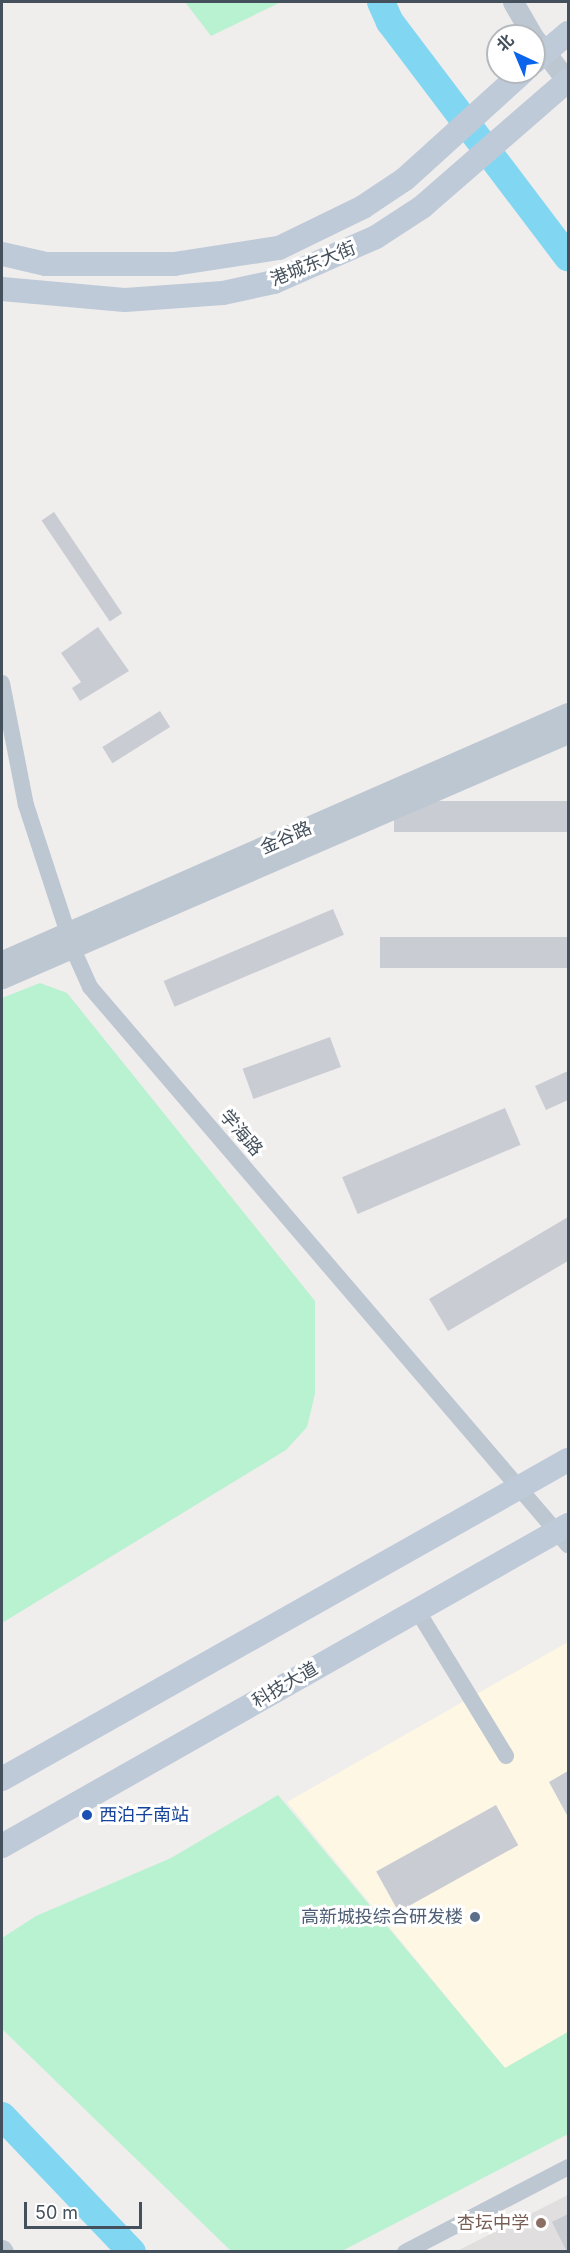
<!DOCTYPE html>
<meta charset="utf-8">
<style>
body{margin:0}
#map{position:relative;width:570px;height:2253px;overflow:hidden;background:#f0eded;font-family:Inter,"Noto Sans SC",sans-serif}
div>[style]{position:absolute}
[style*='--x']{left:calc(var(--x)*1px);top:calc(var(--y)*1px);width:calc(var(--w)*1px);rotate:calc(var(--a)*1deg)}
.commercial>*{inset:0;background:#fdf7e4}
.education>*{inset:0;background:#e1dedf}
.green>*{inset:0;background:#b8f2d0}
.river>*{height:28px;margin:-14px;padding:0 14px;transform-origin:14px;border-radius:14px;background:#81d7f2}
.building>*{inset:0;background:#c9ccd3;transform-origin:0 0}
.minor>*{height:16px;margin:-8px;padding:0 8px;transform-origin:8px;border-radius:8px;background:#bdc7d1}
.tertiary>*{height:21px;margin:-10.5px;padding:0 10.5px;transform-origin:10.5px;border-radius:10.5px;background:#bdc7d1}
.secondary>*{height:24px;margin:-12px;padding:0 12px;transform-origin:12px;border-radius:12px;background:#becad8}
.dots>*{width:16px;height:16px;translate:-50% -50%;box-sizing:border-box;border:3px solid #fff;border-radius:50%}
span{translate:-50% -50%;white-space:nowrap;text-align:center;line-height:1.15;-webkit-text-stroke:6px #fff;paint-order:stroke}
.street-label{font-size:18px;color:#44505c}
.transit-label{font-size:18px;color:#164399}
.left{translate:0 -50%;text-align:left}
.service-label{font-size:18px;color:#4e5e75}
.right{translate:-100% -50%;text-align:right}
.education-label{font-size:18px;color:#785e54}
.frame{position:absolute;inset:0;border:3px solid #44505c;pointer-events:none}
.north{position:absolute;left:486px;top:24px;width:60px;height:60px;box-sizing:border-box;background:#fff;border:2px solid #b4b9be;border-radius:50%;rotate:316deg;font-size:16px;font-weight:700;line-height:24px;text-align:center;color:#44505c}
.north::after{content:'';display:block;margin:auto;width:21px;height:27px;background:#0b65ec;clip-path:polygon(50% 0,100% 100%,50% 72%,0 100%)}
.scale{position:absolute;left:24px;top:2202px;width:118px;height:27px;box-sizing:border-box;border:3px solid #44505c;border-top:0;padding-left:8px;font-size:18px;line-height:21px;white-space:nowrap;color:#44505c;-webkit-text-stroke:4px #fff;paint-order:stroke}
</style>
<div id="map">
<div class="commercial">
<div style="clip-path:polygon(568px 1642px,568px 2032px,505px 2068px,287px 1802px)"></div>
</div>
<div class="education">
<div style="clip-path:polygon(568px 2195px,568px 2251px,457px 2251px)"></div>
</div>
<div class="green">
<div style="clip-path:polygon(185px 2px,281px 2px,211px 36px)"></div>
<div style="clip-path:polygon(40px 983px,67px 993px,315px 1301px,315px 1394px,307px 1427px,286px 1450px,2px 1623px,2px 998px)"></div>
<div style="clip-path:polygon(278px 1795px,505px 2068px,568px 2032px,568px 2134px,342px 2251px,231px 2251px,2px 2029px,2px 1938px,36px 1916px,171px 1858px)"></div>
</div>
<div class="river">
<div style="--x:381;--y:2;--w:22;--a:66"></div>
<div style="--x:390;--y:22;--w:295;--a:52.9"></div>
<div style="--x:2;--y:2116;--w:188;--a:46.3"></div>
</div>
<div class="building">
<div style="left:54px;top:512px;width:122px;height:15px;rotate:56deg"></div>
<div style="clip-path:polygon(98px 627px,129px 671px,80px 701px,72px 688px,81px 682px,61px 653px)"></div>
<div style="left:160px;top:711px;width:19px;height:68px;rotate:58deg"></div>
<div style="left:568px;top:801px;width:31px;height:174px;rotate:90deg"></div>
<div style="left:333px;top:909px;width:28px;height:184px;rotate:67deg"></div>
<div style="left:568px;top:937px;width:31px;height:188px;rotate:90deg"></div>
<div style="left:330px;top:1037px;width:32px;height:93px;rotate:70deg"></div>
<div style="clip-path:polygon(568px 1071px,568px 1100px,546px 1110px,535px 1086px)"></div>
<div style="left:505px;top:1108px;width:40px;height:177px;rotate:67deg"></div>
<div style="clip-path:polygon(568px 1217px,568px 1261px,448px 1331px,429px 1299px)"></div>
<div style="clip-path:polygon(568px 1771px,568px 1817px,549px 1782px)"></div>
<div style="left:496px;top:1805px;width:46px;height:137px;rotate:61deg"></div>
<div style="clip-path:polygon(568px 2214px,568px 2252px,567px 2252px,552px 2222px)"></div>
</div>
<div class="minor">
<div style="--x:2;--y:683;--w:124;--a:78.9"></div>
<div style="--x:26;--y:805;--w:151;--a:71.9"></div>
<div style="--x:73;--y:949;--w:42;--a:65.9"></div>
<div style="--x:90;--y:987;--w:735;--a:49.42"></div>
<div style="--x:417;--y:1610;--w:171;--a:58.6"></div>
<div style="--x:405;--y:2252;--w:184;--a:-27.5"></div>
</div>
<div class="tertiary">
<div style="--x:513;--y:2;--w:39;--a:60"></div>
<div style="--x:534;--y:38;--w:56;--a:52.3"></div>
<div style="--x:2;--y:961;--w:618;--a:-23.66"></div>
<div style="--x:2;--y:978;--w:617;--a:-23.41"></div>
<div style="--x:2;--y:2250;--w:2;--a:63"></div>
</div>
<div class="secondary">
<div style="--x:534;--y:62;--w:45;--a:-40.5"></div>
<div style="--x:2;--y:254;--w:45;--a:12.8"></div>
<div style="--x:46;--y:264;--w:128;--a:0"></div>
<div style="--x:174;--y:264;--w:106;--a:-8.7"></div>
<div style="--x:279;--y:248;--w:93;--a:-26"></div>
<div style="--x:363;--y:207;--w:50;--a:-33.7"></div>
<div style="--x:405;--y:179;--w:159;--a:-42.2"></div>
<div style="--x:2;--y:289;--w:123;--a:5.1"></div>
<div style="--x:125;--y:300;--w:98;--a:-4.1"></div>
<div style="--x:223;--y:293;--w:52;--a:-12.2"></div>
<div style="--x:274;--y:282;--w:111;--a:-23.8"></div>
<div style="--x:376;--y:237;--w:55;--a:-33.1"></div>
<div style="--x:422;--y:207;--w:194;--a:-41"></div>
<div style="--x:2;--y:1779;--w:650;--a:-29.41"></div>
<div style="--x:2;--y:1846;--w:651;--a:-29.56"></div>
</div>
<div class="dots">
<div style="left:87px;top:1815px;background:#1a4fb4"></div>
<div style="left:475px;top:1917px;background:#5c6f8a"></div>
<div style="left:541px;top:2223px;background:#8d6e63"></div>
</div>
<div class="street-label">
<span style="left:313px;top:264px;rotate:-22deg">港城东大街</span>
<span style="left:286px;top:838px;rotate:-24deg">金谷路</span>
<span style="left:241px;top:1133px;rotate:49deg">学海路</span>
<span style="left:285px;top:1685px;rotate:-30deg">科技大道</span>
</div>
<div class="transit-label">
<span class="left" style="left:99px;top:1815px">西泊子南站</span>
</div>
<div class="service-label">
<span class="right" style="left:463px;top:1917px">高新城投综合研发楼</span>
</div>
<div class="education-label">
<span class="right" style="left:529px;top:2223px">杏坛中学</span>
</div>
<div class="frame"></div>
<div class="north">北</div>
<div class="scale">50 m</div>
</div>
